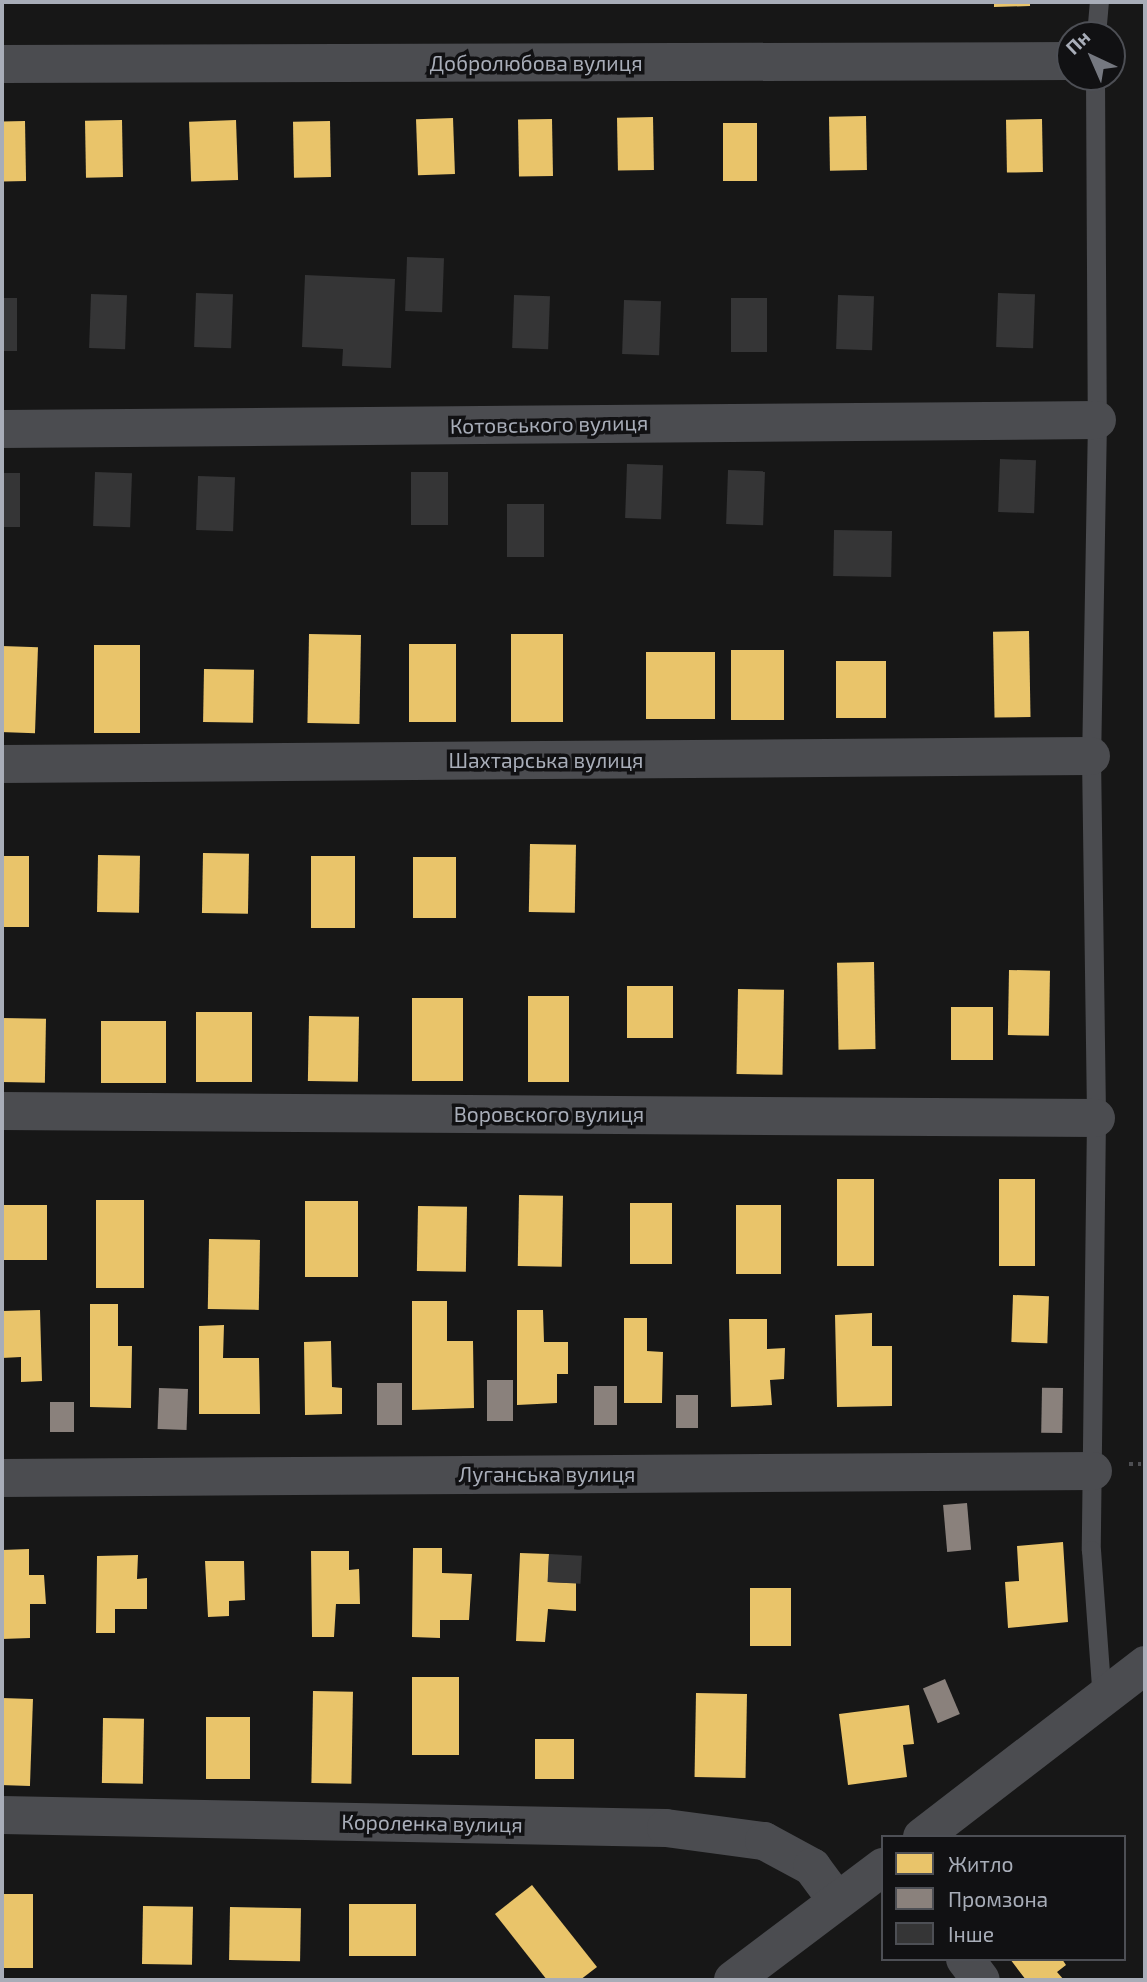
<!DOCTYPE html>
<meta charset="utf-8">
<style>
body{margin:0}
#map{position:relative;width:1147px;height:1982px;overflow:hidden;background:#171717;font-family:"Exo 2",sans-serif}
div>[style]{position:absolute}
[style*='--x']{left:calc(var(--x)*1px);top:calc(var(--y)*1px);width:calc(var(--w)*1px);rotate:calc(var(--a)*1deg)}
.homes>*{inset:0;background:#e9c46a;transform-origin:0 0}
.industry>*{inset:0;background:#8a817c;transform-origin:0 0}
.building>*{inset:0;background:#353536;transform-origin:0 0}
.path>*{height:4.5px;margin-top:-2.25px;transform-origin:0;background:repeating-linear-gradient(90deg,#4d4e52 0 3.5px,transparent 0 8.5px)}
.service>*{height:19px;margin:-9.5px;padding:0 9.5px;transform-origin:9.5px;border-radius:9.5px;background:#4b4c50}
.minor>*{height:38px;margin:-19px;padding:0 19px;transform-origin:19px;border-radius:19px;background:#4b4c50}
span{translate:-50% -50%;white-space:nowrap;text-align:center;line-height:1.15;-webkit-text-stroke:7px #111113;paint-order:stroke}
.street-label{font-size:21px;color:#a8adb8}
.frame{position:absolute;inset:0;border:4px solid #a8adb8;pointer-events:none}
.legend{position:absolute;left:881px;top:1835px;width:245px;height:126px;box-sizing:border-box;background:#111113;border:2px solid #4d4f55;margin:0;padding:9px 12px;list-style:none;font-size:21px;color:#a8adb8}
.legend li{display:flex;align-items:center;gap:14px;height:35px}
.legend b{width:35px;border:2px solid #4d4f55}
.north{position:absolute;left:1056px;top:21px;width:70px;height:70px;box-sizing:border-box;background:#111113;border:2px solid #4d4f55;border-radius:50%;rotate:316deg;font-size:19px;font-weight:700;line-height:28px;text-align:center;color:#a8adb8}
.north::after{content:'';display:block;margin:auto;width:24px;height:32px;background:#757880;clip-path:polygon(50% 0,100% 100%,50% 72%,0 100%)}
</style>
<div id="map">
<div class="homes">
<div style="clip-path:polygon(994px 2px,1030px 2px,1030px 6px,994px 7px)"></div>
<div style="left:866px;top:116px;width:54px;height:37px;rotate:89deg"></div>
<div style="left:653px;top:117px;width:53px;height:36px;rotate:89deg"></div>
<div style="left:453px;top:118px;width:56px;height:37px;rotate:88deg"></div>
<div style="left:552px;top:119px;width:57px;height:34px;rotate:89deg"></div>
<div style="left:1042px;top:119px;width:53px;height:36px;rotate:89deg"></div>
<div style="left:122px;top:120px;width:57px;height:37px;rotate:89deg"></div>
<div style="left:236px;top:120px;width:60px;height:47px;rotate:88deg"></div>
<div style="left:25px;top:121px;width:60px;height:23px;rotate:89deg"></div>
<div style="left:330px;top:121px;width:56px;height:37px;rotate:89deg"></div>
<div style="left:723px;top:123px;width:34px;height:58px"></div>
<div style="left:1029px;top:631px;width:86px;height:36px;rotate:89deg"></div>
<div style="left:309px;top:634px;width:52px;height:89px;rotate:1deg"></div>
<div style="left:511px;top:634px;width:52px;height:88px"></div>
<div style="left:409px;top:644px;width:47px;height:78px"></div>
<div style="left:94px;top:645px;width:46px;height:88px"></div>
<div style="left:2px;top:646px;width:36px;height:86px;rotate:2deg"></div>
<div style="left:731px;top:650px;width:53px;height:70px"></div>
<div style="left:646px;top:652px;width:69px;height:67px"></div>
<div style="left:836px;top:661px;width:50px;height:57px"></div>
<div style="left:204px;top:669px;width:50px;height:53px;rotate:1deg"></div>
<div style="left:530px;top:844px;width:46px;height:68px;rotate:1deg"></div>
<div style="left:203px;top:853px;width:46px;height:60px;rotate:1deg"></div>
<div style="left:98px;top:855px;width:42px;height:57px;rotate:1deg"></div>
<div style="left:2px;top:856px;width:27px;height:71px"></div>
<div style="left:311px;top:856px;width:44px;height:72px"></div>
<div style="left:413px;top:857px;width:43px;height:61px"></div>
<div style="left:874px;top:962px;width:87px;height:37px;rotate:89deg"></div>
<div style="left:1009px;top:970px;width:41px;height:65px;rotate:1deg"></div>
<div style="left:627px;top:986px;width:46px;height:52px"></div>
<div style="left:738px;top:989px;width:46px;height:85px;rotate:1deg"></div>
<div style="left:528px;top:996px;width:41px;height:86px"></div>
<div style="left:412px;top:998px;width:51px;height:83px"></div>
<div style="left:951px;top:1007px;width:42px;height:53px"></div>
<div style="left:196px;top:1012px;width:56px;height:70px"></div>
<div style="left:309px;top:1016px;width:50px;height:65px;rotate:1deg"></div>
<div style="left:2px;top:1018px;width:44px;height:64px;rotate:1deg"></div>
<div style="left:101px;top:1021px;width:65px;height:62px"></div>
<div style="left:837px;top:1179px;width:37px;height:87px"></div>
<div style="left:999px;top:1179px;width:36px;height:87px"></div>
<div style="left:519px;top:1195px;width:44px;height:71px;rotate:1deg"></div>
<div style="left:96px;top:1200px;width:48px;height:88px"></div>
<div style="left:305px;top:1201px;width:53px;height:76px"></div>
<div style="left:630px;top:1203px;width:42px;height:61px"></div>
<div style="left:2px;top:1205px;width:45px;height:55px"></div>
<div style="left:736px;top:1205px;width:45px;height:69px"></div>
<div style="left:418px;top:1206px;width:49px;height:65px;rotate:1deg"></div>
<div style="left:209px;top:1239px;width:51px;height:70px;rotate:1deg"></div>
<div style="left:1013px;top:1295px;width:36px;height:47px;rotate:2deg"></div>
<div style="clip-path:polygon(412px 1301px,447px 1301px,447px 1341px,473px 1341px,474px 1408px,412px 1410px)"></div>
<div style="clip-path:polygon(90px 1304px,118px 1304px,118px 1346px,132px 1346px,131px 1408px,90px 1407px)"></div>
<div style="clip-path:polygon(40px 1310px,42px 1381px,21px 1382px,21px 1357px,2px 1358px,2px 1311px)"></div>
<div style="clip-path:polygon(517px 1310px,543px 1310px,544px 1342px,568px 1342px,568px 1374px,557px 1374px,557px 1403px,517px 1405px)"></div>
<div style="clip-path:polygon(872px 1313px,872px 1346px,892px 1346px,892px 1406px,837px 1407px,835px 1315px)"></div>
<div style="clip-path:polygon(624px 1318px,647px 1318px,647px 1351px,663px 1352px,662px 1403px,624px 1403px)"></div>
<div style="clip-path:polygon(729px 1319px,767px 1319px,767px 1349px,785px 1348px,784px 1379px,770px 1380px,772px 1405px,731px 1407px)"></div>
<div style="clip-path:polygon(224px 1325px,223px 1358px,259px 1358px,260px 1414px,199px 1414px,199px 1326px)"></div>
<div style="clip-path:polygon(331px 1341px,332px 1387px,342px 1388px,342px 1414px,305px 1415px,304px 1342px)"></div>
<div style="clip-path:polygon(1063px 1542px,1068px 1622px,1008px 1628px,1005px 1582px,1019px 1581px,1017px 1546px)"></div>
<div style="clip-path:polygon(413px 1548px,442px 1548px,442px 1573px,472px 1574px,469px 1620px,440px 1620px,440px 1638px,412px 1637px)"></div>
<div style="clip-path:polygon(29px 1549px,29px 1575px,44px 1575px,46px 1604px,30px 1604px,30px 1638px,2px 1639px,2px 1550px)"></div>
<div style="clip-path:polygon(311px 1551px,349px 1551px,349px 1570px,359px 1569px,360px 1604px,336px 1604px,334px 1637px,312px 1637px)"></div>
<div style="clip-path:polygon(520px 1553px,549px 1554px,548px 1582px,576px 1583px,576px 1611px,548px 1609px,545px 1642px,516px 1641px)"></div>
<div style="clip-path:polygon(138px 1555px,137px 1579px,147px 1578px,147px 1609px,115px 1609px,115px 1633px,96px 1633px,97px 1556px)"></div>
<div style="clip-path:polygon(205px 1561px,244px 1561px,245px 1600px,229px 1601px,229px 1616px,208px 1617px)"></div>
<div style="left:750px;top:1588px;width:41px;height:58px"></div>
<div style="left:412px;top:1677px;width:47px;height:78px"></div>
<div style="left:313px;top:1691px;width:40px;height:92px;rotate:1deg"></div>
<div style="left:696px;top:1693px;width:51px;height:84px;rotate:1deg"></div>
<div style="left:2px;top:1698px;width:31px;height:87px;rotate:2deg"></div>
<div style="clip-path:polygon(909px 1705px,914px 1744px,903px 1745px,907px 1777px,848px 1785px,839px 1714px)"></div>
<div style="left:206px;top:1717px;width:44px;height:62px"></div>
<div style="left:103px;top:1718px;width:41px;height:65px;rotate:1deg"></div>
<div style="left:535px;top:1739px;width:39px;height:40px"></div>
<div style="clip-path:polygon(532px 1885px,597px 1967px,580px 1980px,547px 1980px,495px 1914px)"></div>
<div style="left:2px;top:1894px;width:31px;height:74px"></div>
<div style="left:349px;top:1904px;width:67px;height:52px"></div>
<div style="left:143px;top:1906px;width:50px;height:58px;rotate:1deg"></div>
<div style="left:230px;top:1907px;width:71px;height:53px;rotate:1deg"></div>
<div style="clip-path:polygon(1010px 1959px,1062px 1959px,1066px 1965px,1057px 1972px,1064px 1980px,1026px 1980px)"></div>
</div>
<div class="industry">
<div style="left:487px;top:1380px;width:26px;height:41px"></div>
<div style="left:377px;top:1383px;width:25px;height:42px"></div>
<div style="left:594px;top:1386px;width:23px;height:39px"></div>
<div style="left:159px;top:1388px;width:29px;height:41px;rotate:2deg"></div>
<div style="left:1063px;top:1388px;width:45px;height:21px;rotate:91deg"></div>
<div style="left:676px;top:1395px;width:22px;height:33px"></div>
<div style="left:74px;top:1402px;width:30px;height:24px;rotate:90deg"></div>
<div style="left:967px;top:1503px;width:47px;height:24px;rotate:85deg"></div>
<div style="left:945px;top:1679px;width:38px;height:24px;rotate:67deg"></div>
</div>
<div class="building">
<div style="left:407px;top:257px;width:37px;height:54px;rotate:2deg"></div>
<div style="clip-path:polygon(305px 275px,395px 279px,391px 368px,342px 366px,343px 349px,302px 347px)"></div>
<div style="left:196px;top:293px;width:37px;height:54px;rotate:2deg"></div>
<div style="left:998px;top:293px;width:37px;height:54px;rotate:2deg"></div>
<div style="left:91px;top:294px;width:36px;height:54px;rotate:2deg"></div>
<div style="left:514px;top:295px;width:36px;height:53px;rotate:2deg"></div>
<div style="left:838px;top:295px;width:36px;height:54px;rotate:2deg"></div>
<div style="left:2px;top:298px;width:15px;height:53px"></div>
<div style="left:731px;top:298px;width:36px;height:54px"></div>
<div style="left:624px;top:300px;width:37px;height:54px;rotate:2deg"></div>
<div style="left:1000px;top:459px;width:36px;height:53px;rotate:2deg"></div>
<div style="left:627px;top:464px;width:36px;height:54px;rotate:2deg"></div>
<div style="left:728px;top:470px;width:37px;height:54px;rotate:2deg"></div>
<div style="left:95px;top:472px;width:37px;height:54px;rotate:2deg"></div>
<div style="left:411px;top:472px;width:37px;height:53px"></div>
<div style="left:2px;top:473px;width:18px;height:54px"></div>
<div style="left:198px;top:476px;width:37px;height:54px;rotate:2deg"></div>
<div style="left:507px;top:504px;width:37px;height:53px"></div>
<div style="left:834px;top:530px;width:58px;height:46px;rotate:1deg"></div>
<div style="left:549px;top:1554px;width:33px;height:28px;rotate:3deg"></div>
</div>
<div class="path">
<div style="--x:1129;--y:1464;--w:16;--a:0"></div>
</div>
<div class="service">
<div style="--x:1096;--y:35;--w:33;--a:-85"></div>
<div style="--x:1095;--y:77;--w:343;--a:89.7"></div>
<div style="--x:1097;--y:420;--w:336;--a:91"></div>
<div style="--x:1091;--y:756;--w:362;--a:89.2"></div>
<div style="--x:1096;--y:1118;--w:432;--a:90.7"></div>
<div style="--x:1091;--y:1550;--w:149;--a:85.8"></div>
</div>
<div class="minor">
<div style="--x:2;--y:64;--w:1068;--a:-0.16"></div>
<div style="--x:2;--y:429;--w:1095;--a:-0.47"></div>
<div style="--x:2;--y:764;--w:1089;--a:-0.42"></div>
<div style="--x:2;--y:1111;--w:1094;--a:0.37"></div>
<div style="--x:2;--y:1478;--w:1091;--a:-0.37"></div>
<div style="--x:2;--y:1815;--w:664;--a:1.12"></div>
<div style="--x:666;--y:1828;--w:99;--a:7.6"></div>
<div style="--x:764;--y:1841;--w:55;--a:28.4"></div>
<div style="--x:812;--y:1867;--w:42;--a:53.7"></div>
<div style="--x:922;--y:1837;--w:282;--a:-37.6"></div>
<div style="--x:965;--y:1959;--w:26;--a:53"></div>
<div style="--x:733;--y:1980;--w:188;--a:-37"></div>
</div>
<div class="street-label">
<span style="left:536px;top:63px">Добролюбова вулиця</span>
<span style="left:549px;top:424px;rotate:-1deg">Котовського вулиця</span>
<span style="left:546px;top:760px">Шахтарська вулиця</span>
<span style="left:549px;top:1114px">Воровского вулиця</span>
<span style="left:547px;top:1474px">Луганська вулиця</span>
<span style="left:432px;top:1823px;rotate:1deg">Короленка вулиця</span>
</div>
<div class="frame"></div>
<ul class="legend">
<li><b style="height:19px;background:#e9c46a"></b>Житло</li>
<li><b style="height:19px;background:#8a817c"></b>Промзона</li>
<li><b style="height:19px;background:#353536"></b>Інше</li>
</ul>
<div class="north">Пн</div>
</div>
